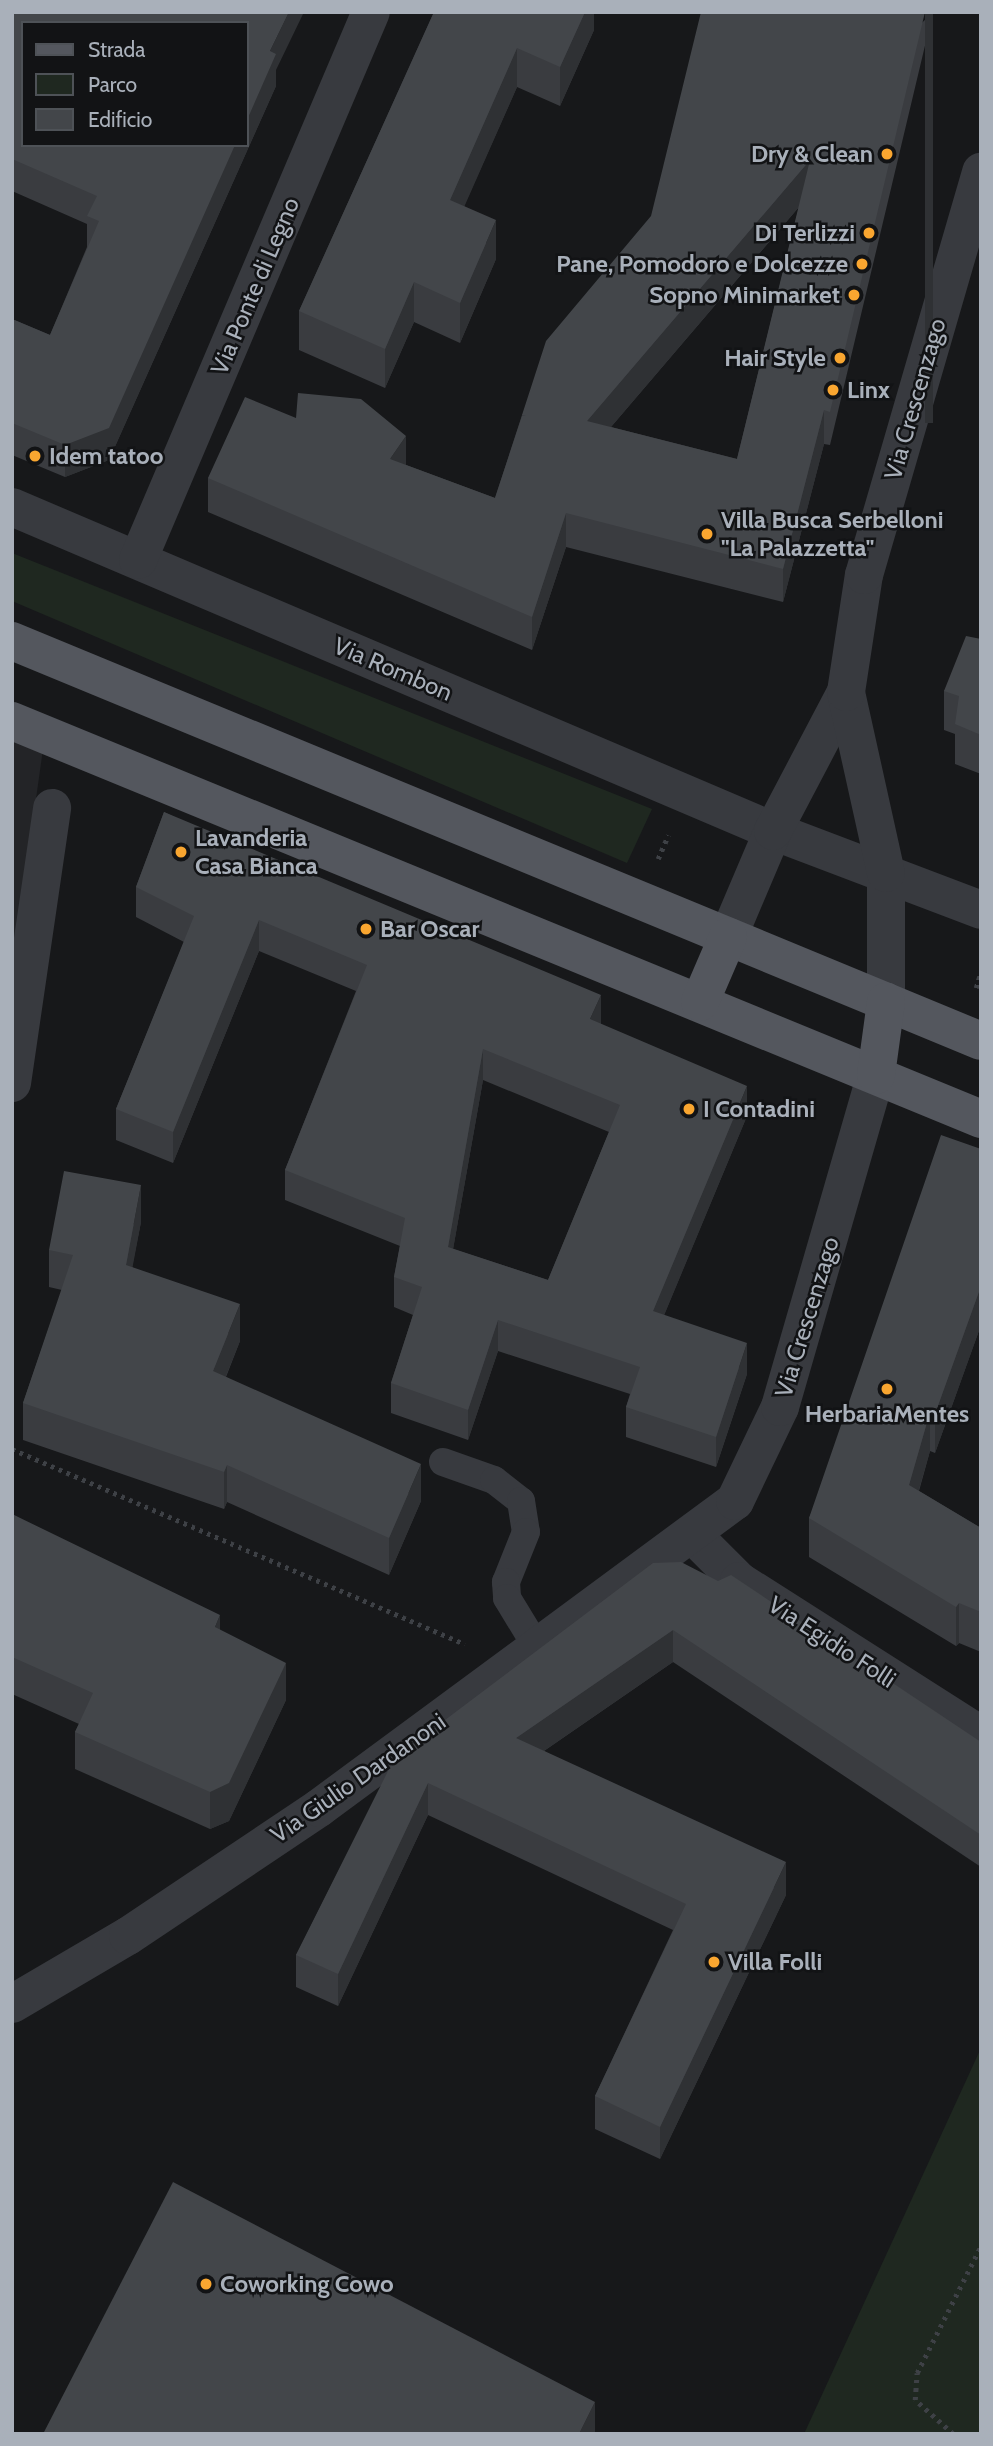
<!DOCTYPE html>
<style>
body{margin:0}
#map{position:relative;width:993px;height:2446px;overflow:hidden;background:#17181a;font-family:Cabin,sans-serif}
div>[style]{position:absolute}
[style*='--x']{left:calc(var(--x)*1px);top:calc(var(--y)*1px);width:calc(var(--w)*1px);rotate:calc(var(--a)*1deg)}
.built>*{inset:0;background:#232427}
.green>*{inset:0;background:#1f2820}
.path>*{height:4.5px;margin-top:-2.25px;transform-origin:0;background:repeating-linear-gradient(90deg,#3e4146 0 3.5px,transparent 0 8.5px)}
.service>*{height:28px;margin:-14px;padding:0 14px;transform-origin:14px;border-radius:14px;background:#383a3f}
.minor>*{height:38px;margin:-19px;padding:0 19px;transform-origin:19px;border-radius:19px;background:#383a3f}
.primary>*{height:38px;margin:-19px;padding:0 19px;transform-origin:19px;border-radius:19px;background:#54575e}
.wall>*{inset:0;background:#3a3c40}
.shaded-wall>*{inset:0;background:#2f3134;transform-origin:0 0}
.building>*{inset:0;background:#43464a}
.dots>*{width:19px;height:19px;translate:-50% -50%;box-sizing:border-box;border:4px solid #121315;border-radius:50%}
span{translate:-50% -50%;white-space:nowrap;text-align:center;line-height:1.15;-webkit-text-stroke:5px #121315;paint-order:stroke}
.poi-label{font-size:24px;color:#a9b0ba;font-weight:700}
.right{translate:-100% -50%;text-align:right}
.left{translate:0 -50%;text-align:left}
.street-label{font-size:24px;color:#a9b0ba}
.frame{position:absolute;inset:0;border:14px solid #a9b0ba;pointer-events:none}
.legend{position:absolute;left:21px;top:21px;width:228px;height:126px;box-sizing:border-box;background:#121315;border:2px solid #4e5257;margin:0;padding:9px 12px;list-style:none;font-size:21px;color:#a9b0ba}
.legend li{display:flex;align-items:center;gap:14px;height:35px}
.legend b{width:35px;border:2px solid #4e5257}
</style>
<div id="map">
<div class="built">
<div style="clip-path:polygon(12px 736px,43px 749px,12px 970px)"></div>
</div>
<div class="green">
<div style="clip-path:polygon(12px 553px,652px 809px,627px 863px,12px 601px)"></div>
<div style="clip-path:polygon(981px 2048px,981px 2434px,804px 2434px)"></div>
</div>
<div class="path">
<div style="--x:658;--y:859;--w:26;--a:-67"></div>
<div style="--x:976;--y:988;--w:17;--a:-73"></div>
<div style="--x:12;--y:1449;--w:493;--a:23.3"></div>
<div style="--x:953;--y:2434;--w:51;--a:-138.2"></div>
<div style="--x:915;--y:2400;--w:27;--a:-86"></div>
<div style="--x:917;--y:2373;--w:142;--a:-63.3"></div>
</div>
<div class="service">
<div style="--x:443;--y:1462;--w:54;--a:19.4"></div>
<div style="--x:494;--y:1480;--w:34;--a:38"></div>
<div style="--x:521;--y:1501;--w:31;--a:81"></div>
<div style="--x:526;--y:1532;--w:54;--a:111.8"></div>
<div style="--x:506;--y:1582;--w:16;--a:86"></div>
<div style="--x:507;--y:1598;--w:60;--a:58.7"></div>
</div>
<div class="minor">
<div style="--x:12;--y:507;--w:827;--a:23.06"></div>
<div style="--x:773;--y:831;--w:222;--a:20.8"></div>
<div style="--x:138;--y:560;--w:595;--a:-66.97"></div>
<div style="--x:728;--y:937;--w:115;--a:-67"></div>
<div style="--x:773;--y:831;--w:157;--a:-62.3"></div>
<div style="--x:886;--y:1002;--w:129;--a:-90"></div>
<div style="--x:886;--y:873;--w:185;--a:-102.5"></div>
<div style="--x:846;--y:692;--w:118;--a:-81.3"></div>
<div style="--x:864;--y:575;--w:420;--a:-73.8"></div>
<div style="--x:12;--y:1083;--w:278;--a:-81.7"></div>
<div style="--x:694;--y:1536;--w:64;--a:45"></div>
<div style="--x:739;--y:1581;--w:287;--a:32.5"></div>
<div style="--x:12;--y:2004;--w:134;--a:-30.4"></div>
<div style="--x:128;--y:1936;--w:230;--a:-33.8"></div>
<div style="--x:319;--y:1808;--w:517;--a:-36.43"></div>
<div style="--x:735;--y:1501;--w:104;--a:-64.4"></div>
<div style="--x:780;--y:1407;--w:346;--a:-73.9"></div>
</div>
<div class="primary">
<div style="--x:12;--y:641;--w:1048;--a:22.43"></div>
<div style="--x:12;--y:721;--w:1048;--a:22.33"></div>
<div style="--x:700;--y:1002;--w:71;--a:-66.7"></div>
<div style="--x:876;--y:1075;--w:74;--a:-82.2"></div>
</div>
<div class="wall">
<div style="clip-path:polygon(12px 12px,276px 70px,276px 86px,109px 460px,65px 477px,12px 455px,12px 319px,50px 335px,87px 247px,87px 224px,12px 191px)"></div>
<div style="clip-path:polygon(434px 12px,594px 12px,594px 30px,560px 106px,517px 87px,464px 206px,496px 259px,460px 343px,414px 322px,385px 388px,299px 350px,299px 311px)"></div>
<div style="clip-path:polygon(evenodd,933px 12px,830px 445px,824px 444px,783px 602px,566px 547px,532px 650px,208px 512px,208px 478px,296px 418px,406px 465px,495px 498px,522px 415px,933px 12px,799px 207px,737px 459px,611px 427px,799px 207px)"></div>
<div style="clip-path:polygon(981px 639px,981px 774px,955px 764px,955px 734px,944px 730px,944px 691px)"></div>
<div style="clip-path:polygon(evenodd,164px 812px,601px 1024px,747px 1116px,664px 1315px,747px 1374px,716px 1467px,626px 1437px,626px 1407px,630px 1394px,498px 1351px,468px 1440px,391px 1413px,391px 1383px,413px 1315px,394px 1307px,394px 1277px,400px 1246px,285px 1200px,285px 1170px,356px 991px,259px 951px,173px 1163px,116px 1140px,116px 1109px,184px 942px,136px 917px,136px 887px,164px 812px,483px 1080px,609px 1132px,548px 1280px,453px 1249px,483px 1080px)"></div>
<div style="clip-path:polygon(981px 1149px,981px 1325px,935px 1453px,930px 1451px,919px 1491px,981px 1528px,981px 1652px,959px 1643px,956px 1646px,809px 1557px,809px 1518px)"></div>
<div style="clip-path:polygon(141px 1222px,132px 1267px,240px 1341px,226px 1377px,421px 1501px,389px 1575px,227px 1502px,224px 1509px,23px 1440px,23px 1403px,62px 1290px,49px 1287px,49px 1250px)"></div>
<div style="clip-path:polygon(12px 1514px,220px 1630px,286px 1700px,229px 1821px,210px 1829px,75px 1769px,75px 1732px,79px 1724px,12px 1694px)"></div>
<div style="clip-path:polygon(653px 1563px,981px 1742px,981px 1867px,673px 1662px,544px 1751px,786px 1895px,660px 2159px,595px 2129px,595px 2096px,673px 1930px,428px 1815px,338px 2006px,296px 1987px,296px 1955px,388px 1773px,388px 1763px)"></div>
</div>
<div class="shaded-wall">
<div style="clip-path:polygon(289px 12px,304px 12px,276px 70px,276px 86px,109px 460px,65px 477px,65px 445px,235px 145px,247px 145px,247px 120px,270px 51px)"></div>
<div style="clip-path:polygon(585px 12px,594px 12px,594px 30px,560px 106px,560px 67px)"></div>
<div style="left:925px;top:12px;width:8px;height:411px"></div>
<div style="clip-path:polygon(517px 48px,517px 87px,450px 239px,450px 200px)"></div>
<div style="clip-path:polygon(810px 160px,810px 194px,587px 455px,587px 421px)"></div>
<div style="clip-path:polygon(496px 220px,496px 259px,460px 343px,460px 303px)"></div>
<div style="clip-path:polygon(414px 282px,414px 322px,385px 388px,385px 349px)"></div>
<div style="clip-path:polygon(824px 410px,824px 444px,783px 602px,783px 569px)"></div>
<div style="clip-path:polygon(406px 436px,406px 469px,390px 459px)"></div>
<div style="clip-path:polygon(566px 513px,566px 547px,532px 650px,532px 617px)"></div>
<div style="clip-path:polygon(259px 920px,259px 951px,173px 1163px,173px 1132px)"></div>
<div style="clip-path:polygon(601px 995px,601px 1026px,590px 1019px)"></div>
<div style="clip-path:polygon(483px 1049px,483px 1080px,448px 1278px,448px 1247px)"></div>
<div style="clip-path:polygon(747px 1086px,747px 1116px,653px 1342px,653px 1311px)"></div>
<div style="clip-path:polygon(141px 1185px,141px 1222px,126px 1302px,126px 1265px)"></div>
<div style="clip-path:polygon(981px 1286px,981px 1325px,935px 1453px,935px 1414px)"></div>
<div style="clip-path:polygon(240px 1304px,240px 1341px,213px 1408px,213px 1371px)"></div>
<div style="clip-path:polygon(498px 1320px,498px 1351px,468px 1440px,468px 1410px)"></div>
<div style="clip-path:polygon(747px 1343px,747px 1374px,716px 1467px,716px 1437px)"></div>
<div style="clip-path:polygon(930px 1412px,930px 1451px,909px 1524px,909px 1485px)"></div>
<div style="clip-path:polygon(421px 1464px,421px 1501px,389px 1575px,389px 1538px)"></div>
<div style="clip-path:polygon(227px 1465px,227px 1502px,224px 1509px,224px 1472px)"></div>
<div style="clip-path:polygon(959px 1603px,959px 1643px,956px 1646px,956px 1607px)"></div>
<div style="clip-path:polygon(220px 1615px,220px 1652px,215px 1627px)"></div>
<div style="clip-path:polygon(673px 1630px,673px 1662px,516px 1770px,516px 1738px)"></div>
<div style="clip-path:polygon(286px 1663px,286px 1700px,229px 1821px,210px 1829px,210px 1792px)"></div>
<div style="clip-path:polygon(428px 1783px,428px 1815px,338px 2006px,338px 1974px)"></div>
<div style="clip-path:polygon(786px 1862px,786px 1895px,660px 2159px,660px 2127px)"></div>
<div style="clip-path:polygon(595px 2402px,595px 2434px,579px 2434px)"></div>
</div>
<div class="building">
<div style="clip-path:polygon(12px 12px,289px 12px,270px 51px,276px 54px,247px 120px,247px 23px,23px 23px,23px 145px,235px 145px,109px 428px,65px 445px,12px 423px,12px 319px,50px 335px,99px 221px,87px 216px,97px 196px,12px 159px)"></div>
<div style="clip-path:polygon(434px 12px,585px 12px,560px 67px,517px 48px,450px 200px,496px 220px,460px 303px,414px 282px,385px 349px,299px 311px)"></div>
<div style="clip-path:polygon(evenodd,701px 12px,925px 12px,830px 412px,824px 410px,783px 569px,566px 513px,532px 617px,208px 478px,245px 397px,296px 418px,298px 393px,361px 399px,406px 436px,390px 459px,495px 498px,522px 416px,526px 416px,522px 415px,546px 341px,651px 216px,701px 12px,810px 160px,737px 459px,587px 421px,810px 160px)"></div>
<div style="clip-path:polygon(966px 636px,981px 639px,981px 735px,955px 724px,959px 696px,944px 691px)"></div>
<div style="clip-path:polygon(evenodd,164px 812px,601px 995px,590px 1019px,747px 1086px,653px 1311px,747px 1343px,716px 1437px,626px 1407px,640px 1367px,498px 1320px,468px 1410px,391px 1383px,422px 1287px,394px 1277px,405px 1218px,285px 1170px,367px 965px,259px 920px,173px 1132px,116px 1109px,194px 916px,136px 887px,164px 812px,483px 1049px,620px 1105px,548px 1280px,448px 1247px,483px 1049px)"></div>
<div style="clip-path:polygon(941px 1135px,981px 1149px,981px 1286px,935px 1414px,930px 1412px,909px 1485px,981px 1528px,981px 1612px,959px 1603px,956px 1607px,809px 1518px)"></div>
<div style="clip-path:polygon(64px 1171px,141px 1185px,126px 1265px,240px 1304px,213px 1371px,421px 1464px,389px 1538px,227px 1465px,224px 1472px,23px 1403px,73px 1255px,49px 1250px)"></div>
<div style="clip-path:polygon(12px 1514px,220px 1615px,215px 1627px,286px 1663px,229px 1783px,210px 1792px,75px 1732px,93px 1693px,12px 1657px)"></div>
<div style="clip-path:polygon(681px 1562px,718px 1581px,731px 1575px,981px 1742px,981px 1835px,673px 1630px,516px 1738px,786px 1862px,660px 2127px,595px 2096px,686px 1904px,428px 1783px,338px 1974px,296px 1955px,391px 1765px,388px 1763px,653px 1563px)"></div>
<div style="clip-path:polygon(173px 2182px,595px 2402px,579px 2434px,43px 2434px)"></div>
</div>
<div class="dots">
<div style="left:887px;top:154px;background:#f9a630"></div>
<div style="left:869px;top:233px;background:#f9a630"></div>
<div style="left:862px;top:264px;background:#f9a630"></div>
<div style="left:854px;top:295px;background:#f9a630"></div>
<div style="left:840px;top:358px;background:#f9a630"></div>
<div style="left:833px;top:390px;background:#f9a630"></div>
<div style="left:35px;top:456px;background:#f9a630"></div>
<div style="left:707px;top:534px;background:#f9a630"></div>
<div style="left:181px;top:852px;background:#f9a630"></div>
<div style="left:366px;top:929px;background:#f9a630"></div>
<div style="left:689px;top:1109px;background:#f9a630"></div>
<div style="left:887px;top:1389px;background:#f9a630"></div>
<div style="left:714px;top:1962px;background:#f9a630"></div>
<div style="left:206px;top:2284px;background:#f9a630"></div>
</div>
<div class="poi-label">
<span class="right" style="left:873px;top:154px">Dry &amp; Clean</span>
<span class="right" style="left:855px;top:233px">Di Terlizzi</span>
<span class="right" style="left:848px;top:264px">Pane, Pomodoro e Dolcezze</span>
<span class="right" style="left:840px;top:295px">Sopno Minimarket</span>
<span class="right" style="left:826px;top:358px">Hair Style</span>
<span class="left" style="left:847px;top:390px">Linx</span>
<span class="left" style="left:49px;top:456px">Idem tatoo</span>
<span class="left" style="left:721px;top:534px">Villa Busca Serbelloni<br>"La Palazzetta"</span>
<span class="left" style="left:195px;top:852px">Lavanderia<br>Casa Bianca</span>
<span class="left" style="left:380px;top:929px">Bar Oscar</span>
<span class="left" style="left:703px;top:1109px">I Contadini</span>
<span style="left:887px;top:1414px">HerbariaMentes</span>
<span class="left" style="left:728px;top:1962px">Villa Folli</span>
<span class="left" style="left:220px;top:2284px">Coworking Cowo</span>
</div>
<div class="street-label">
<span style="left:255px;top:286px;rotate:-67deg">Via Ponte di Legno</span>
<span style="left:915px;top:399px;rotate:-74deg">Via Crescenzago</span>
<span style="left:393px;top:669px;rotate:23deg">Via Rombon</span>
<span style="left:807px;top:1317px;rotate:-73deg">Via Crescenzago</span>
<span style="left:832px;top:1642px;rotate:33deg">Via Egidio Folli</span>
<span style="left:358px;top:1778px;rotate:-35deg">Via Giulio Dardanoni</span>
</div>
<div class="frame"></div>
<ul class="legend">
<li><b style="height:9px;background:#54575e"></b>Strada</li>
<li><b style="height:19px;background:#1f2820"></b>Parco</li>
<li><b style="height:19px;background:#43464a"></b>Edificio</li>
</ul>
</div>
